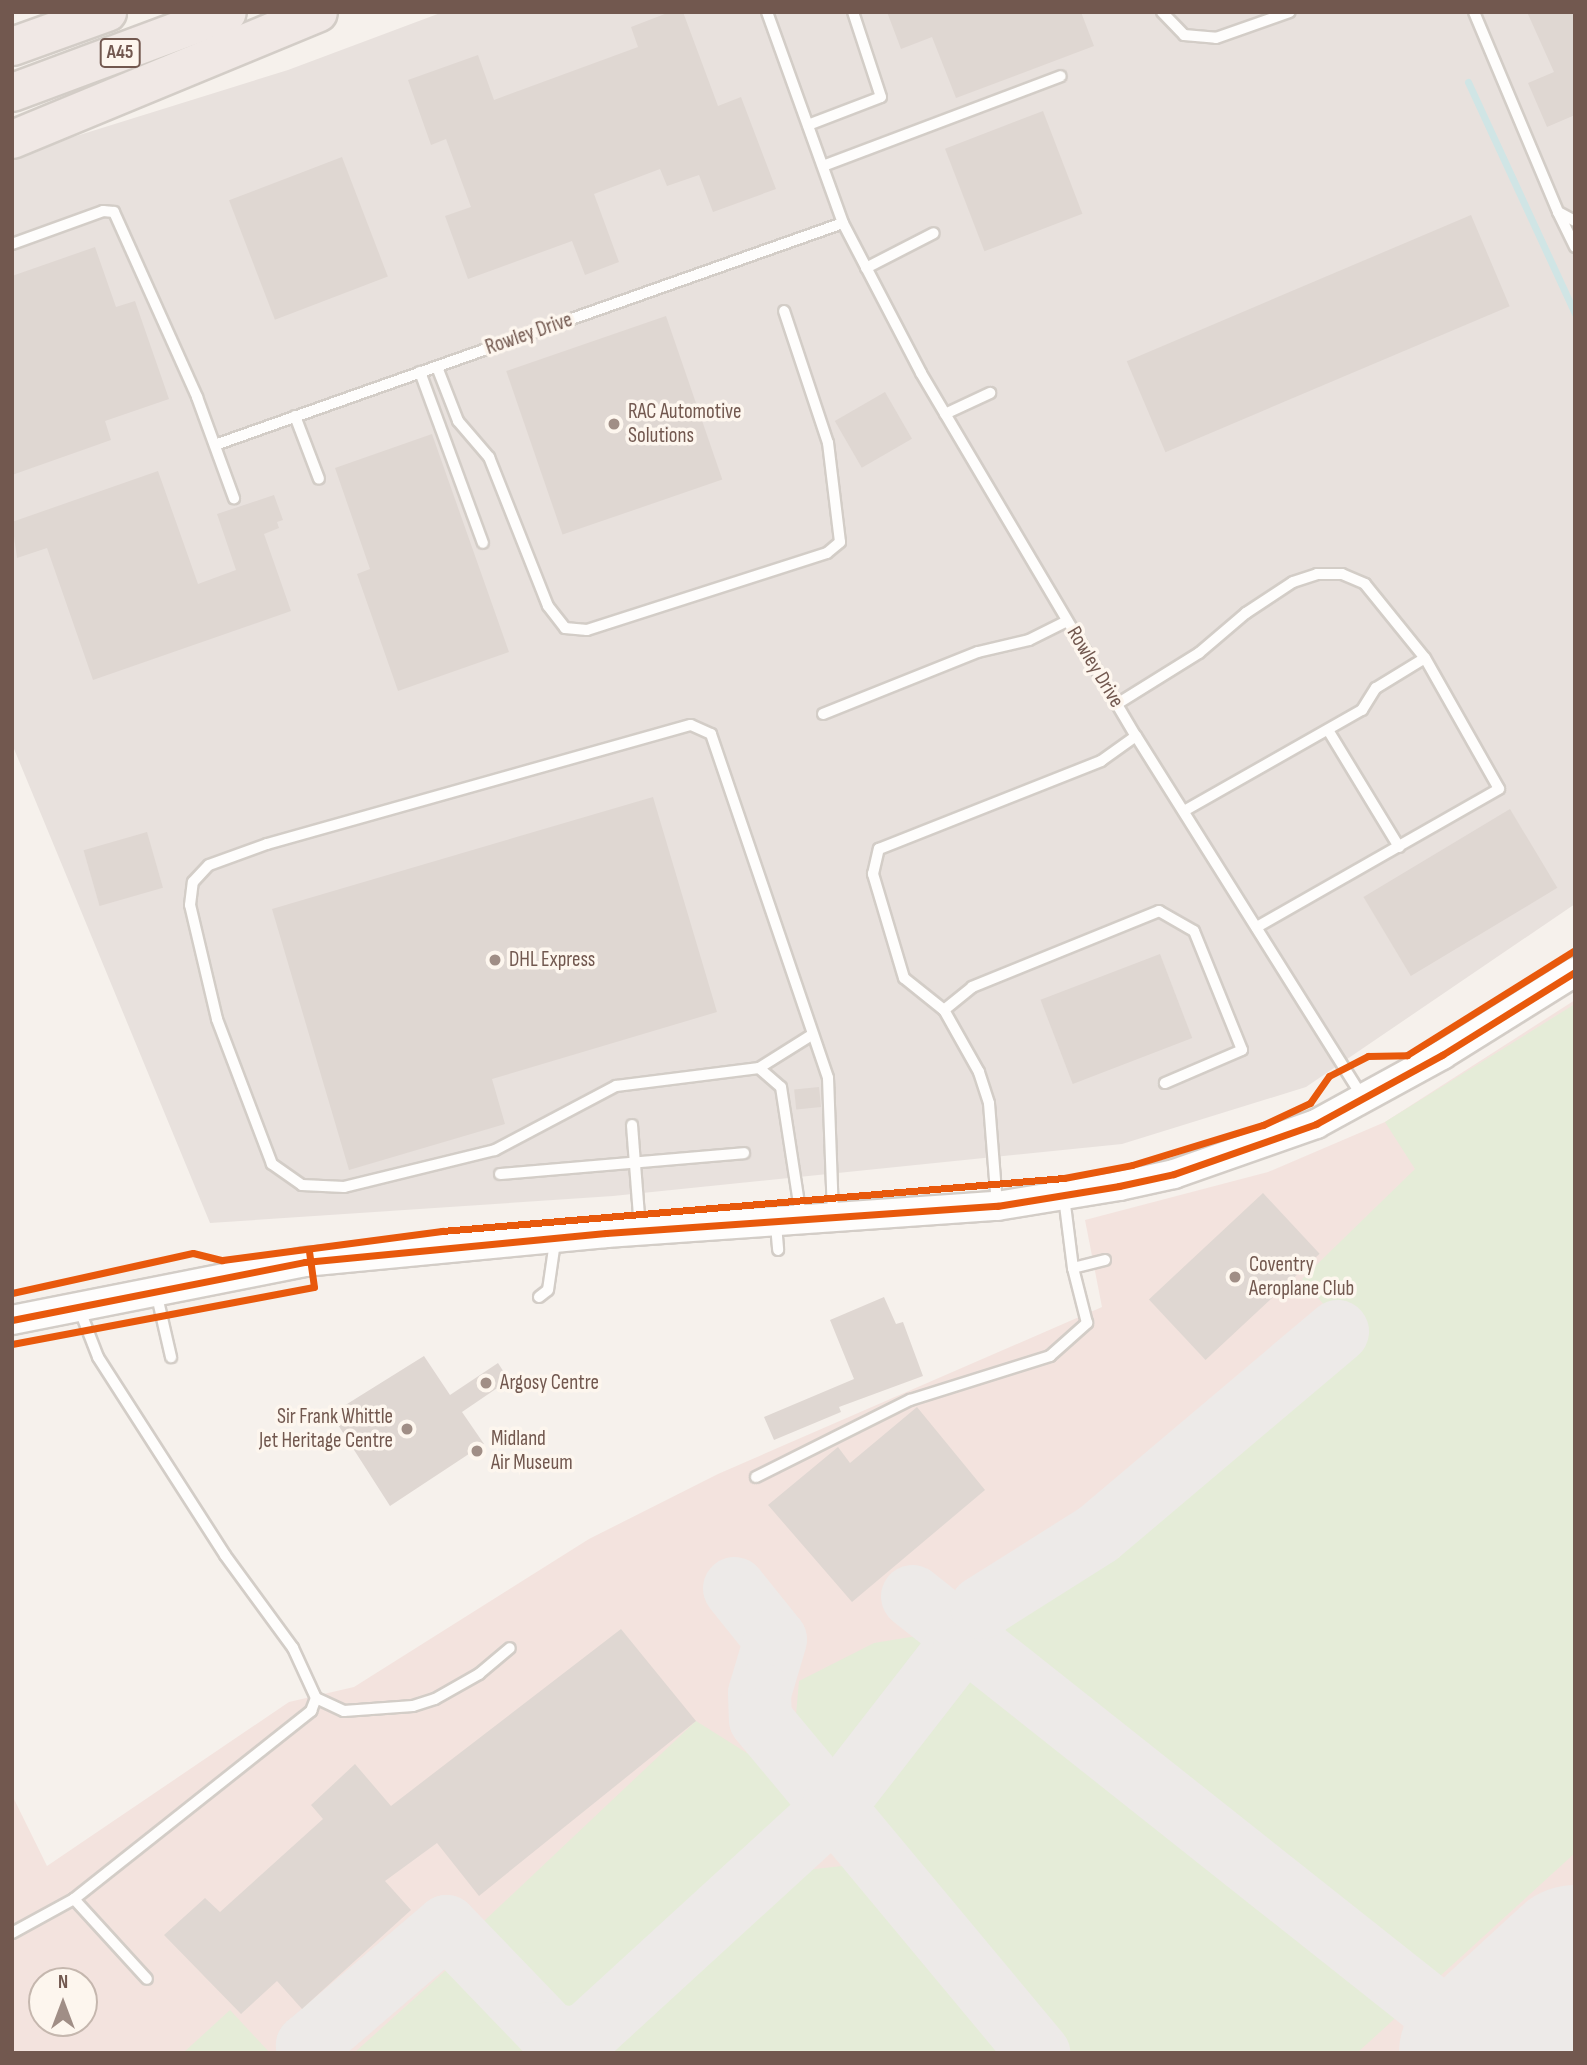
<!DOCTYPE html>
<style>
body{margin:0}
#map{position:relative;width:1587px;height:2065px;overflow:hidden;background:#f6f1ec;font-family:"Sofia Sans Condensed",sans-serif}
div>[style]{position:absolute}
[style*='--x']{left:calc(var(--x)*1px);top:calc(var(--y)*1px);width:calc(var(--w)*1px);rotate:calc(var(--a)*1deg)}
.commercial>*{inset:0;background:#f3e3de}
.industrial>*{inset:0;background:#e8e1dd}
.green>*{inset:0;background:#e5ecd8}
.stream>*{height:7px;margin:-3.5px;padding:0 3.5px;transform-origin:3.5px;border-radius:3.5px;background:#d0e5e5}
.taxiway>*{height:63px;margin:-31.5px;padding:0 31.5px;transform-origin:31.5px;border-radius:31.5px;background:#edeae8}
.runway>*{height:156px;margin:-78px;padding:0 78px;transform-origin:78px;border-radius:78px;background:#edeae8}
.building>*{inset:0;background:#dfd7d2;transform-origin:0 0}
.roads{filter:drop-shadow(2px 0 #d3cdc7) drop-shadow(-2px 0 #d3cdc7) drop-shadow(0 2px #d3cdc7) drop-shadow(0 -2px #d3cdc7)}
.lane>*{height:10px;margin:-5px;padding:0 5px;transform-origin:5px;border-radius:5px;background:#fefdfc}
.secondary>*{height:28px;margin:-14px;padding:0 14px;transform-origin:14px;border-radius:14px;background:#fefdfc}
.highway>*{height:37px;margin:-18.5px;padding:0 18.5px;transform-origin:18.5px;border-radius:18.5px;background:#f0e8e5}
.cycleway>*{height:7px;margin:-3.5px;padding:0 3.5px;transform-origin:3.5px;border-radius:3.5px;background:#e8590c}
.dots>*{width:19px;height:19px;translate:-50% -50%;box-sizing:border-box;border:4px solid #fdf6ee;border-radius:50%}
span{translate:-50% -50%;white-space:nowrap;text-align:center;line-height:1.15;-webkit-text-stroke:7px #fdf6ee;paint-order:stroke}
.shield-label span{padding:2px 5px;background:#fdf6ee;border:2px solid;border-radius:5px;-webkit-text-stroke-width:0}
.shield-label{font-size:19px;color:#72584f;font-weight:700}
.street-label{font-size:21px;color:#72584f}
.poi-label{font-size:21px;color:#72584f}
.left{translate:0 -50%;text-align:left}
.right{translate:-100% -50%;text-align:right}
.frame{position:absolute;inset:0;border:14px solid #72584f;pointer-events:none}
.north{position:absolute;left:28px;top:1967px;width:70px;height:70px;box-sizing:border-box;background:#fdf6ee;border:2px solid #c5b7ae;border-radius:50%;rotate:0deg;font-size:19px;font-weight:700;line-height:28px;text-align:center;color:#72584f}
.north::after{content:'';display:block;margin:auto;width:24px;height:32px;background:#a08e86;clip-path:polygon(50% 0,100% 100%,50% 72%,0 100%)}
</style>
<div id="map">
<div class="commercial">
<div style="clip-path:polygon(evenodd,1575px 1000px,1575px 2053px,12px 2053px,12px 1795px,47px 1866px,289px 1702px,354px 1687px,589px 1539px,718px 1474px,1102px 1307px,1085px 1220px,1268px 1172px,1385px 1122px,1575px 1000px,42px 1981px,84px 1981px,84px 2023px,42px 2023px,42px 1981px)"></div>
</div>
<div class="industrial">
<div style="clip-path:polygon(443px 12px,1575px 12px,1575px 904px,1306px 1087px,1122px 1144px,613px 1196px,210px 1223px,12px 744px,12px 156px,288px 70px)"></div>
</div>
<div class="green">
<div style="clip-path:polygon(1575px 1004px,1575px 1853px,1428px 1987px,996px 1650px,1001px 1630px,1354px 1340px,1302px 1279px,1415px 1169px,1385px 1122px)"></div>
<div style="clip-path:polygon(929px 1634px,977px 1669px,1402px 2012px,1357px 2053px,1069px 2053px,795px 1726px,799px 1681px,874px 1643px)"></div>
<div style="clip-path:polygon(696px 1721px,777px 1772px,793px 1805px,792px 1824px,576px 2023px,483px 1922px)"></div>
<div style="clip-path:polygon(842px 1866px,1007px 2053px,608px 2053px,806px 1870px)"></div>
<div style="clip-path:polygon(455px 1962px,538px 2053px,354px 2053px)"></div>
<div style="clip-path:polygon(230px 2010px,270px 2053px,183px 2053px)"></div>
</div>
<div class="stream">
<div style="--x:1468;--y:82;--w:255;--a:65.2"></div>
</div>
<div class="taxiway">
<div style="--x:734;--y:1588;--w:65;--a:51.2"></div>
<div style="--x:775;--y:1639;--w:56;--a:106.5"></div>
<div style="--x:759;--y:1693;--w:26;--a:88"></div>
<div style="--x:760;--y:1719;--w:435;--a:50.2"></div>
<div style="--x:912;--y:1596;--w:676;--a:38.4"></div>
<div style="--x:1442;--y:2016;--w:20;--a:27"></div>
<div style="--x:1460;--y:2025;--w:17;--a:3"></div>
<div style="--x:1477;--y:2026;--w:48;--a:-18.1"></div>
<div style="--x:314;--y:2053;--w:11;--a:-131"></div>
<div style="--x:307;--y:2045;--w:183;--a:-40.6"></div>
<div style="--x:446;--y:1926;--w:149;--a:46.1"></div>
<div style="--x:549;--y:2033;--w:21;--a:14"></div>
<div style="--x:569;--y:2038;--w:19;--a:-16"></div>
<div style="--x:565;--y:2053;--w:362;--a:-42.5"></div>
<div style="--x:832;--y:1808;--w:215;--a:-52.2"></div>
<div style="--x:964;--y:1638;--w:35;--a:-61"></div>
<div style="--x:981;--y:1607;--w:138;--a:-32.3"></div>
<div style="--x:1098;--y:1533;--w:313;--a:-40.2"></div>
</div>
<div class="runway">
<div style="--x:1477;--y:2053;--w:133;--a:-42.6"></div>
</div>
<div class="building">
<div style="clip-path:polygon(670px 12px,683px 12px,718px 106px,741px 97px,776px 189px,713px 212px,699px 175px,667px 186px,660px 169px,594px 194px,619px 262px,585px 275px,572px 241px,468px 279px,445px 216px,471px 207px,446px 139px,431px 145px,408px 80px,478px 55px,494px 100px,638px 47px,631px 27px)"></div>
<div style="clip-path:polygon(887px 12px,1081px 12px,1094px 46px,956px 98px,932px 37px,901px 49px)"></div>
<div style="clip-path:polygon(1527px 12px,1575px 12px,1575px 115px,1547px 127px,1528px 83px,1554px 72px)"></div>
<div style="left:1043px;top:111px;width:110px;height:105px;rotate:69deg"></div>
<div style="left:342px;top:157px;width:128px;height:121px;rotate:69deg"></div>
<div style="left:1471px;top:215px;width:99px;height:374px;rotate:67deg"></div>
<div style="clip-path:polygon(95px 247px,116px 307px,135px 301px,169px 399px,105px 421px,111px 440px,12px 475px,12px 276px)"></div>
<div style="left:666px;top:316px;width:173px;height:169px;rotate:71deg"></div>
<div style="left:885px;top:392px;width:54px;height:58px;rotate:60deg"></div>
<div style="clip-path:polygon(432px 434px,509px 652px,398px 691px,357px 574px,370px 569px,335px 468px)"></div>
<div style="clip-path:polygon(158px 471px,198px 584px,236px 570px,217px 514px,274px 495px,283px 520px,277px 522px,279px 528px,264px 534px,291px 611px,93px 680px,47px 548px,17px 558px,12px 522px)"></div>
<div style="clip-path:polygon(653px 797px,717px 1012px,492px 1079px,505px 1124px,349px 1170px,272px 909px)"></div>
<div style="left:1510px;top:809px;width:92px;height:171px;rotate:59deg"></div>
<div style="left:147px;top:832px;width:58px;height:66px;rotate:74deg"></div>
<div style="left:1160px;top:954px;width:90px;height:128px;rotate:69deg"></div>
<div style="left:819px;top:1087px;width:20px;height:25px;rotate:84deg"></div>
<div style="left:1263px;top:1193px;width:83px;height:156px;rotate:47deg"></div>
<div style="clip-path:polygon(884px 1297px,896px 1324px,903px 1322px,923px 1376px,839px 1407px,841px 1412px,774px 1440px,764px 1417px,854px 1379px,830px 1320px)"></div>
<div style="clip-path:polygon(424px 1356px,450px 1395px,498px 1363px,509px 1380px,462px 1412px,484px 1444px,390px 1506px,331px 1414px)"></div>
<div style="clip-path:polygon(917px 1407px,985px 1490px,852px 1602px,768px 1505px,838px 1447px,850px 1463px)"></div>
<div style="clip-path:polygon(621px 1629px,696px 1721px,479px 1896px,437px 1843px,385px 1881px,411px 1910px,302px 2009px,277px 1981px,241px 2014px,164px 1935px,205px 1898px,220px 1912px,323px 1819px,311px 1805px,355px 1764px,391px 1806px)"></div>
</div>
<div class="roads">
<div class="lane">
<div style="--x:767;--y:12;--w:224;--a:70.2"></div>
<div style="--x:843;--y:223;--w:169;--a:62.5"></div>
<div style="--x:921;--y:373;--w:422;--a:59.4"></div>
<div style="--x:1136;--y:736;--w:424;--a:57.9"></div>
<div style="--x:1162;--y:12;--w:32;--a:46"></div>
<div style="--x:1184;--y:35;--w:32;--a:5"></div>
<div style="--x:1216;--y:38;--w:78;--a:-19.4"></div>
<div style="--x:1474;--y:12;--w:217;--a:67.2"></div>
<div style="--x:1558;--y:212;--w:19;--a:28"></div>
<div style="--x:808;--y:125;--w:78;--a:-21"></div>
<div style="--x:881;--y:97;--w:89;--a:-108.2"></div>
<div style="--x:823;--y:166;--w:254;--a:-20.7"></div>
<div style="--x:1558;--y:212;--w:39;--a:64"></div>
<div style="--x:12;--y:244;--w:97;--a:-19.9"></div>
<div style="--x:103;--y:211;--w:11;--a:5"></div>
<div style="--x:114;--y:212;--w:203;--a:65.8"></div>
<div style="--x:197;--y:397;--w:108;--a:69.9"></div>
<div style="--x:866;--y:268;--w:76;--a:-27.2"></div>
<div style="--x:437;--y:367;--w:58;--a:68.7"></div>
<div style="--x:458;--y:421;--w:48;--a:49.3"></div>
<div style="--x:489;--y:457;--w:160;--a:68.4"></div>
<div style="--x:548;--y:606;--w:28;--a:52"></div>
<div style="--x:565;--y:628;--w:22;--a:5"></div>
<div style="--x:587;--y:630;--w:252;--a:-17.8"></div>
<div style="--x:827;--y:553;--w:17;--a:-40"></div>
<div style="--x:840;--y:542;--w:100;--a:-96.9"></div>
<div style="--x:828;--y:443;--w:139;--a:-108.4"></div>
<div style="--x:420;--y:372;--w:182;--a:69.8"></div>
<div style="--x:945;--y:414;--w:50;--a:-25"></div>
<div style="--x:295;--y:416;--w:67;--a:69.1"></div>
<div style="--x:215;--y:445;--w:666;--a:-19.47"></div>
<div style="--x:1117;--y:704;--w:97;--a:-31.9"></div>
<div style="--x:1199;--y:653;--w:62;--a:-40.4"></div>
<div style="--x:1246;--y:613;--w:56;--a:-33.4"></div>
<div style="--x:1293;--y:582;--w:25;--a:-18"></div>
<div style="--x:1317;--y:574;--w:25;--a:0"></div>
<div style="--x:1342;--y:574;--w:25;--a:23"></div>
<div style="--x:1365;--y:584;--w:95;--a:51"></div>
<div style="--x:823;--y:714;--w:167;--a:-21.8"></div>
<div style="--x:978;--y:652;--w:52;--a:-13.2"></div>
<div style="--x:1029;--y:640;--w:42;--a:-26.6"></div>
<div style="--x:1328;--y:730;--w:137;--a:58.7"></div>
<div style="--x:1184;--y:811;--w:205;--a:-29.6"></div>
<div style="--x:1362;--y:710;--w:26;--a:-58"></div>
<div style="--x:1376;--y:688;--w:57;--a:-31.5"></div>
<div style="--x:1425;--y:658;--w:150;--a:60.5"></div>
<div style="--x:1499;--y:789;--w:279;--a:150.3"></div>
<div style="--x:944;--y:1010;--w:51;--a:-141.3"></div>
<div style="--x:904;--y:978;--w:109;--a:-106.6"></div>
<div style="--x:873;--y:874;--w:26;--a:-77"></div>
<div style="--x:879;--y:849;--w:239;--a:-21.6"></div>
<div style="--x:1101;--y:761;--w:43;--a:-35.5"></div>
<div style="--x:810;--y:1036;--w:60;--a:147.9"></div>
<div style="--x:759;--y:1068;--w:144;--a:172.8"></div>
<div style="--x:616;--y:1086;--w:137;--a:152.1"></div>
<div style="--x:495;--y:1150;--w:155;--a:166.2"></div>
<div style="--x:344;--y:1187;--w:42;--a:-177.3"></div>
<div style="--x:302;--y:1185;--w:37;--a:-145"></div>
<div style="--x:272;--y:1164;--w:155;--a:-110.8"></div>
<div style="--x:217;--y:1019;--w:117;--a:-103.3"></div>
<div style="--x:190;--y:905;--w:23;--a:-83"></div>
<div style="--x:193;--y:882;--w:23;--a:-47"></div>
<div style="--x:209;--y:865;--w:62;--a:-19.9"></div>
<div style="--x:267;--y:844;--w:440;--a:-15.7"></div>
<div style="--x:691;--y:725;--w:22;--a:24"></div>
<div style="--x:711;--y:734;--w:363;--a:71.2"></div>
<div style="--x:828;--y:1078;--w:138;--a:87.9"></div>
<div style="--x:759;--y:1068;--w:29;--a:41"></div>
<div style="--x:781;--y:1087;--w:131;--a:81.2"></div>
<div style="--x:632;--y:1125;--w:105;--a:85.6"></div>
<div style="--x:500;--y:1174;--w:245;--a:-4.9"></div>
<div style="--x:1064;--y:1197;--w:72;--a:82.8"></div>
<div style="--x:1073;--y:1268;--w:33;--a:-14"></div>
<div style="--x:997;--y:1205;--w:102;--a:-94.5"></div>
<div style="--x:989;--y:1103;--w:33;--a:-108"></div>
<div style="--x:979;--y:1072;--w:71;--a:-119.4"></div>
<div style="--x:944;--y:1010;--w:36;--a:-39"></div>
<div style="--x:972;--y:987;--w:202;--a:-22.1"></div>
<div style="--x:1159;--y:911;--w:40;--a:29.7"></div>
<div style="--x:1194;--y:931;--w:128;--a:68"></div>
<div style="--x:1242;--y:1050;--w:84;--a:156.8"></div>
<div style="--x:776;--y:1225;--w:25;--a:85"></div>
<div style="--x:156;--y:1292;--w:67;--a:77"></div>
<div style="--x:539;--y:1297;--w:11;--a:-38"></div>
<div style="--x:548;--y:1290;--w:49;--a:-81.7"></div>
<div style="--x:756;--y:1477;--w:172;--a:-26.6"></div>
<div style="--x:910;--y:1400;--w:147;--a:-17.4"></div>
<div style="--x:1050;--y:1356;--w:50;--a:-41.7"></div>
<div style="--x:1087;--y:1323;--w:57;--a:-104.3"></div>
<div style="--x:316;--y:1698;--w:31;--a:25"></div>
<div style="--x:344;--y:1711;--w:69;--a:-4.1"></div>
<div style="--x:413;--y:1706;--w:23;--a:-18"></div>
<div style="--x:435;--y:1699;--w:51;--a:-29.6"></div>
<div style="--x:479;--y:1674;--w:40;--a:-40"></div>
<div style="--x:74;--y:1899;--w:108;--a:47.6"></div>
<div style="--x:12;--y:1933;--w:71;--a:-28.7"></div>
<div style="--x:74;--y:1899;--w:303;--a:-38.4"></div>
<div style="--x:311;--y:1711;--w:14;--a:-69"></div>
<div style="--x:316;--y:1698;--w:55;--a:-114.7"></div>
<div style="--x:293;--y:1648;--w:115;--a:-126.2"></div>
<div style="--x:225;--y:1555;--w:235;--a:-122.7"></div>
<div style="--x:98;--y:1357;--w:53;--a:-111.2"></div>
</div>
<div class="secondary">
<div style="--x:12;--y:1320;--w:299;--a:-11.2"></div>
<div style="--x:305;--y:1262;--w:302;--a:-5.5"></div>
<div style="--x:606;--y:1233;--w:392;--a:-4"></div>
<div style="--x:997;--y:1206;--w:124;--a:-9.3"></div>
<div style="--x:1119;--y:1186;--w:56;--a:-12.3"></div>
<div style="--x:1174;--y:1174;--w:151;--a:-19.4"></div>
<div style="--x:1316;--y:1124;--w:144;--a:-28.7"></div>
<div style="--x:1442;--y:1055;--w:157;--a:-32"></div>
</div>
<div class="highway">
<div style="--x:12;--y:46;--w:101;--a:-19.7"></div>
<div style="--x:12;--y:92;--w:229;--a:-20.4"></div>
<div style="--x:12;--y:139;--w:331;--a:-22.5"></div>
</div>
</div>
<div class="cycleway">
<div style="--x:12;--y:1293;--w:185;--a:-12.5"></div>
<div style="--x:193;--y:1253;--w:30;--a:14"></div>
<div style="--x:222;--y:1260;--w:222;--a:-7.5"></div>
<div style="--x:442;--y:1231;--w:624;--a:-4.87"></div>
<div style="--x:1064;--y:1178;--w:69;--a:-10.8"></div>
<div style="--x:1132;--y:1165;--w:137;--a:-17"></div>
<div style="--x:1263;--y:1125;--w:52;--a:-25.1"></div>
<div style="--x:1310;--y:1103;--w:33;--a:-55"></div>
<div style="--x:1329;--y:1076;--w:44;--a:-27.1"></div>
<div style="--x:1368;--y:1056;--w:39;--a:-1"></div>
<div style="--x:1407;--y:1055;--w:198;--a:-32"></div>
<div style="--x:12;--y:1320;--w:299;--a:-11.2"></div>
<div style="--x:305;--y:1262;--w:302;--a:-5.5"></div>
<div style="--x:606;--y:1233;--w:392;--a:-4"></div>
<div style="--x:997;--y:1206;--w:124;--a:-9.3"></div>
<div style="--x:1119;--y:1186;--w:56;--a:-12.3"></div>
<div style="--x:1174;--y:1174;--w:151;--a:-19.4"></div>
<div style="--x:1316;--y:1124;--w:144;--a:-28.7"></div>
<div style="--x:1442;--y:1055;--w:157;--a:-32"></div>
<div style="--x:12;--y:1344;--w:307;--a:-10.7"></div>
<div style="--x:314;--y:1287;--w:36;--a:-98"></div>
</div>
<div class="dots">
<div style="left:614px;top:424px;background:#a08e86"></div>
<div style="left:495px;top:960px;background:#a08e86"></div>
<div style="left:1235px;top:1277px;background:#a08e86"></div>
<div style="left:486px;top:1383px;background:#a08e86"></div>
<div style="left:407px;top:1429px;background:#a08e86"></div>
<div style="left:477px;top:1451px;background:#a08e86"></div>
</div>
<div class="shield-label">
<span style="left:120px;top:53px">A45</span>
</div>
<div class="street-label">
<span style="left:529px;top:334px;rotate:-19deg">Rowley Drive</span>
<span style="left:1095px;top:667px;rotate:59deg">Rowley Drive</span>
</div>
<div class="poi-label">
<span class="left" style="left:628px;top:424px">RAC Automotive<br>Solutions</span>
<span class="left" style="left:509px;top:960px">DHL Express</span>
<span class="left" style="left:1249px;top:1277px">Coventry<br>Aeroplane Club</span>
<span class="left" style="left:500px;top:1383px">Argosy Centre</span>
<span class="right" style="left:393px;top:1429px">Sir Frank Whittle<br>Jet Heritage Centre</span>
<span class="left" style="left:491px;top:1451px">Midland<br>Air Museum</span>
</div>
<div class="frame"></div>
<div class="north">N</div>
</div>
